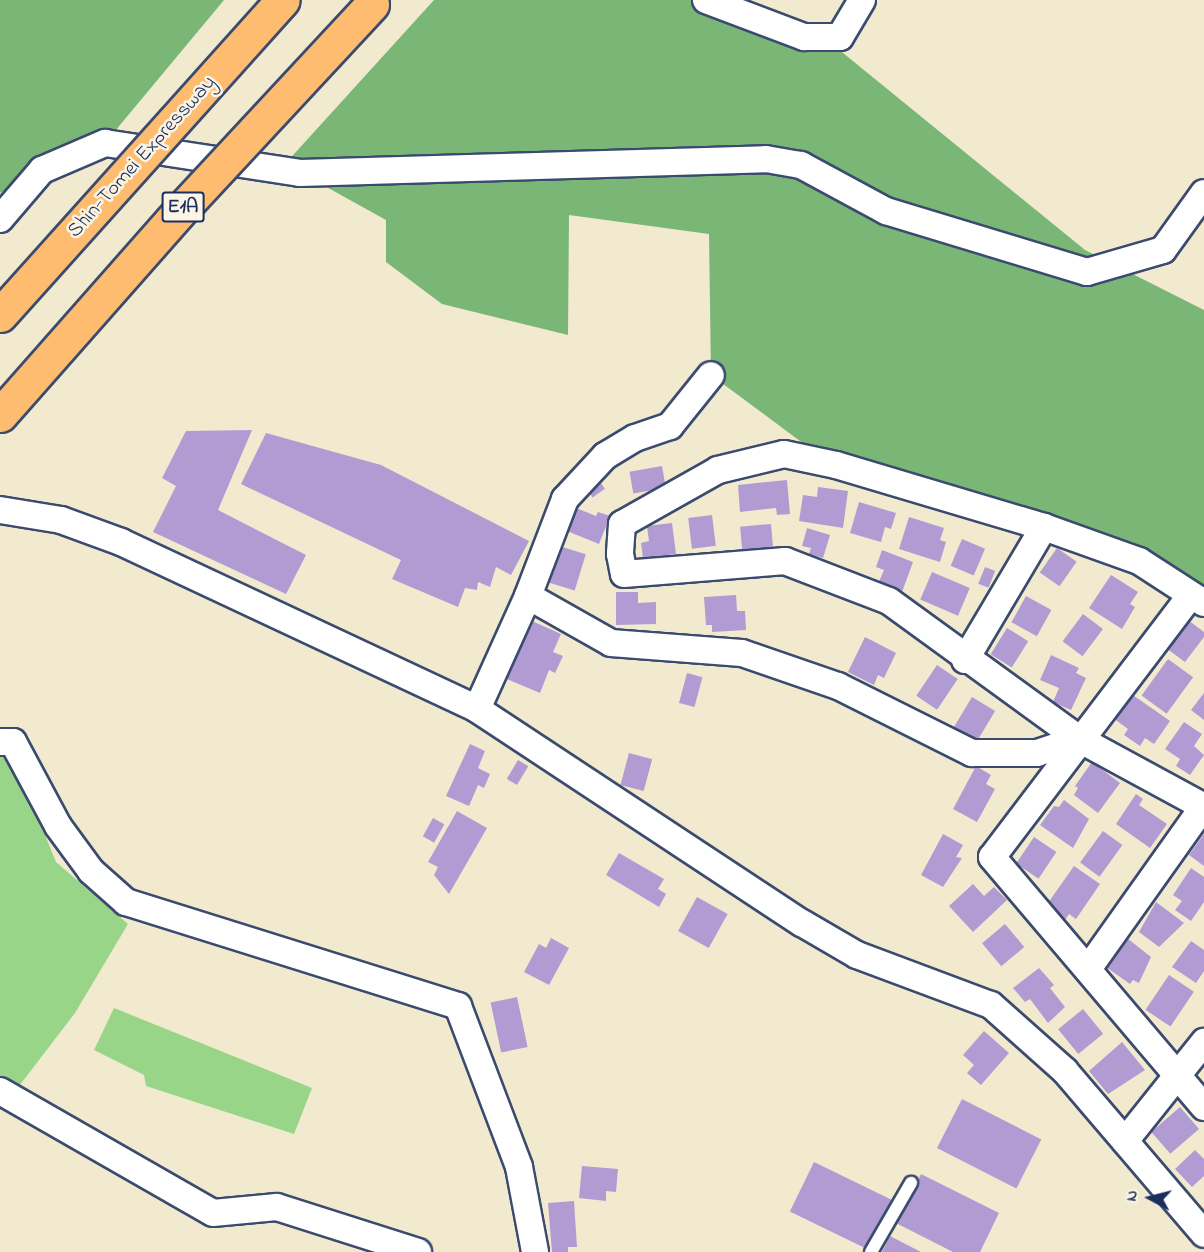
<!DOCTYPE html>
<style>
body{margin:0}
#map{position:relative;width:1204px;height:1252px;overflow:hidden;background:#f1eacf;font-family:"Indie Flower",sans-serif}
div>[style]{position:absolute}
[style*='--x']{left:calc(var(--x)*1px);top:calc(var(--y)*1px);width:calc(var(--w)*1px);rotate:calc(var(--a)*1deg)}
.green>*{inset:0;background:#99d589}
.forest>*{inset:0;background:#7ab675}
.building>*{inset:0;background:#b09cd2;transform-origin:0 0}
.roads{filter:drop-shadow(2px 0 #3b4b6f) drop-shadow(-2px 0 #3b4b6f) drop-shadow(0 2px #3b4b6f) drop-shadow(0 -2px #3b4b6f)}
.lane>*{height:12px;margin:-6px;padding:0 6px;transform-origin:6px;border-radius:6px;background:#fff}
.street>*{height:26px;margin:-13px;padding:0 13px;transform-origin:13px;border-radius:13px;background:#fff}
.bridges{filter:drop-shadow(2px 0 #3b4b6f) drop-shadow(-2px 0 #3b4b6f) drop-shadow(0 2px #3b4b6f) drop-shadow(0 -2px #3b4b6f)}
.highway-bridge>*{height:33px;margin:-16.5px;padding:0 16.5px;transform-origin:16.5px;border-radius:16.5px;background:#febc70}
span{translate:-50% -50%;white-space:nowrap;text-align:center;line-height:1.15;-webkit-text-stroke:5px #fcf5e5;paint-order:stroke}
.shield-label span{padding:2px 4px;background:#fcf5e5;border:2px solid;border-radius:4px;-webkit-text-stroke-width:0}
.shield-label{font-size:20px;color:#1b2f5e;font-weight:700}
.street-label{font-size:21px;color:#1b2f5e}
.north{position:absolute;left:1120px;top:1168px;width:60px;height:60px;-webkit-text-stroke:4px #fcf5e5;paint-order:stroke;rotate:277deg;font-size:16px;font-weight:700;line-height:24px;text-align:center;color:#1b2f5e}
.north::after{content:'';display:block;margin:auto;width:21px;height:27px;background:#1b2f5e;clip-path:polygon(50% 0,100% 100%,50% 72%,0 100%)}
</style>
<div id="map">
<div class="green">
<div style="clip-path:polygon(0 744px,18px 768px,56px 862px,128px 924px,75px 1013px,13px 1094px,0 1086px)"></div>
<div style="clip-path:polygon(114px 1008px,312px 1088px,294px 1134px,146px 1086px,144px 1075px,94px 1050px)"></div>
</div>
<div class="forest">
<div style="clip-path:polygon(0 0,224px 0,105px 143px,0 193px)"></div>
<div style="clip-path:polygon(434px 0,727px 0,832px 44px,1085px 250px,1204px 310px,1204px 598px,839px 463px,804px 444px,711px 375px,709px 234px,569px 215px,568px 335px,442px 304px,386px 262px,386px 220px,285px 164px)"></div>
</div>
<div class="building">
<div style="clip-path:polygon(252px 430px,218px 510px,306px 555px,286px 594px,153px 532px,176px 486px,162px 478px,186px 431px)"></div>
<div style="clip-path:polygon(266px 433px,381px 465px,529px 541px,511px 575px,496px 567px,490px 587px,478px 582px,477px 590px,465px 588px,458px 607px,392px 579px,401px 560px,241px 484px)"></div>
<div style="left:662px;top:466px;width:22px;height:33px;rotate:80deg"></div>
<div style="left:598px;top:479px;width:12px;height:15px;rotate:55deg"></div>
<div style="clip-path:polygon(787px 480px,790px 514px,777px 515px,776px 508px,740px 512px,738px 485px)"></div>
<div style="clip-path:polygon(818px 487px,848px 491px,843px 528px,799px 521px,803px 495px,817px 497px)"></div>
<div style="clip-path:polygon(859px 502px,896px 513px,891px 529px,885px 527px,881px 542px,850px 533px)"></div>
<div style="clip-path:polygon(571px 506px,596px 516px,598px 512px,610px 516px,599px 544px,562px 529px)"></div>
<div style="left:712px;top:515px;width:31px;height:24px;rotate:83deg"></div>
<div style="clip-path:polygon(909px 517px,944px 528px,940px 540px,946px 542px,940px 562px,899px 549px)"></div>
<div style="clip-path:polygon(672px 523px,676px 554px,643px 558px,641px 543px,649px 541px,647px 526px)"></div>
<div style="left:771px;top:524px;width:25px;height:31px;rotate:85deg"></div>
<div style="clip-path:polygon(807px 528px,830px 535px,823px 558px,809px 554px,811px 548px,802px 546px)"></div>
<div style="left:962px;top:539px;width:25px;height:29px;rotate:23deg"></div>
<div style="left:559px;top:546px;width:28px;height:38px;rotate:17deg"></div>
<div style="left:1057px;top:548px;width:24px;height:30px;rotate:35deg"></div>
<div style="clip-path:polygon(882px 550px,913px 562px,902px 592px,878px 584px,884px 570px,876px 567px)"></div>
<div style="left:985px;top:567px;width:11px;height:18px;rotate:22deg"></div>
<div style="left:932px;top:572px;width:41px;height:30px;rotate:23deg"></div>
<div style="clip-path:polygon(1111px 575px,1138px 592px,1130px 604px,1135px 607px,1122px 629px,1089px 608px)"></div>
<div style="clip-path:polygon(616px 592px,638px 592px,638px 603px,656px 602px,656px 624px,616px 625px)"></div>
<div style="clip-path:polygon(736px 595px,737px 611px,745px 611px,746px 630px,712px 632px,712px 625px,706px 625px,704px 597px)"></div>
<div style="left:1026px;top:596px;width:29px;height:30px;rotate:29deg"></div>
<div style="left:1083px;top:614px;width:25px;height:34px;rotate:37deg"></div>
<div style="clip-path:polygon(1188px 620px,1204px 632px,1204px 637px,1185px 662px,1166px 648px)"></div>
<div style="clip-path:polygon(532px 621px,561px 634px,553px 652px,563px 656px,555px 673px,549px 670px,540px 693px,507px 679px)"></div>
<div style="left:1007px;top:628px;width:25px;height:31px;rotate:32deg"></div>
<div style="clip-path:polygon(865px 637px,896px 653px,884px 678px,878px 675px,874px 685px,848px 672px)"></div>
<div style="clip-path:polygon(1051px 655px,1079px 668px,1076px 673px,1086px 678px,1071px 710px,1053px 702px,1059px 688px,1040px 680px)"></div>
<div style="left:1168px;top:659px;width:31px;height:45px;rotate:36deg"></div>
<div style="left:937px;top:665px;width:25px;height:37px;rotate:34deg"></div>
<div style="left:687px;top:673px;width:16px;height:31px;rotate:15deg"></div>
<div style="clip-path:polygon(1130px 693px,1170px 721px,1154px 744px,1145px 738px,1140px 746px,1124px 735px,1128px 729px,1113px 718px)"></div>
<div style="clip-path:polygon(1204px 693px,1204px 720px,1191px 710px)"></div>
<div style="left:972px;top:697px;width:27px;height:35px;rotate:31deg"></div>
<div style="clip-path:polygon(1184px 722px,1202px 734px,1194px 746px,1204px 755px,1190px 775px,1176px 766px,1180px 759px,1165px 749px)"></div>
<div style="clip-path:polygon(470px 744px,485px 751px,478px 768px,490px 774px,484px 788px,478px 785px,469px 806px,446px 796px)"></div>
<div style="left:629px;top:753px;width:24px;height:33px;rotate:15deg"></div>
<div style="left:518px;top:760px;width:12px;height:22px;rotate:31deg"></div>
<div style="clip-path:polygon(1092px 762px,1120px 783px,1098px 813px,1074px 795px,1078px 788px,1075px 786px)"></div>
<div style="clip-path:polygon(976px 766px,991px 775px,986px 784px,995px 789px,977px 822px,953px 809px)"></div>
<div style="clip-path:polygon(1136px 794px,1143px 799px,1139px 805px,1167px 824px,1150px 848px,1116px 824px)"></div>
<div style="clip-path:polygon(1064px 800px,1089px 819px,1073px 848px,1040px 825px,1054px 806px,1059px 807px)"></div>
<div style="clip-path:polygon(457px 811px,487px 828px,449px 894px,434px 875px,438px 867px,428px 862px)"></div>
<div style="left:433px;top:818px;width:13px;height:21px;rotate:29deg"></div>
<div style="left:1103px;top:831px;width:24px;height:39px;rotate:36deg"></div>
<div style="clip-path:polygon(943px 834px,963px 845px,956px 857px,962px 858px,943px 887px,921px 875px)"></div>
<div style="clip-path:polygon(1204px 834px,1204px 866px,1189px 855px)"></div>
<div style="left:1034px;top:837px;width:27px;height:32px;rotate:34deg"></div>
<div style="clip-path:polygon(619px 853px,664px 879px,658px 889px,666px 894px,659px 907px,606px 875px)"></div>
<div style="clip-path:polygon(1074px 866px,1100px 884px,1076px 919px,1069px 914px,1065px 920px,1048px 903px)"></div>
<div style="clip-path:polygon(1191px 868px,1204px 877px,1204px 902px,1191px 921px,1175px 910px,1182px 901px,1173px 895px)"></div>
<div style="clip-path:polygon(973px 884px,984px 896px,994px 887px,1007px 900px,973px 932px,949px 906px)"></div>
<div style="left:697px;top:897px;width:35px;height:39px;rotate:29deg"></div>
<div style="clip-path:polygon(1156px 902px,1184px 923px,1159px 947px,1139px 932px)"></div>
<div style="left:1005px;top:924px;width:30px;height:30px;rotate:50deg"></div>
<div style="clip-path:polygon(551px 938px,569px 948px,549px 985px,524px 972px,539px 944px,546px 948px)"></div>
<div style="clip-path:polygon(1127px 938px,1151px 957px,1139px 983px,1133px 980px,1130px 984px,1106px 967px)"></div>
<div style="clip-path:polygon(1191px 941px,1204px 950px,1204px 971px,1196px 983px,1172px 967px)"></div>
<div style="clip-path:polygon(1039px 968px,1054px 985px,1050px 988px,1065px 1007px,1048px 1023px,1030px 999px,1025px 1002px,1013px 988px)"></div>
<div style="left:1169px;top:975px;width:30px;height:42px;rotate:34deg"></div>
<div style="left:517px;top:997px;width:51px;height:27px;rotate:78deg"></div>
<div style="left:1083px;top:1009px;width:32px;height:32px;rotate:51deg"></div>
<div style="clip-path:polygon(984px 1031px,1009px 1053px,981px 1085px,967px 1073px,974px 1065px,963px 1055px)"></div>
<div style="clip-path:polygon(1122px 1042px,1145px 1070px,1108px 1094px,1089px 1071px)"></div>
<div style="left:962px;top:1099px;width:89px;height:55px;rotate:27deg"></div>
<div style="left:1180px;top:1107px;width:29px;height:38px;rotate:49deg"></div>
<div style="clip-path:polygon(1195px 1150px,1204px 1159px,1204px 1176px,1192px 1187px,1175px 1169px)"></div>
<div style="left:814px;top:1162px;width:88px;height:55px;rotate:26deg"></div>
<div style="clip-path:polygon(582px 1166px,618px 1169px,616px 1192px,606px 1191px,606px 1201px,579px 1198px)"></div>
<div style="clip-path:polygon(921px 1174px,999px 1213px,980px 1252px,953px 1252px,896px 1223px)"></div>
<div style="clip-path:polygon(574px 1201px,577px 1247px,568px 1247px,568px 1252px,552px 1252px,548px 1203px)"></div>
<div style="clip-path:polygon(890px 1236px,921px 1252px,882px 1252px)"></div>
</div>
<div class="roads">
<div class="lane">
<div style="--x:871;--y:1252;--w:80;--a:-59.9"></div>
</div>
<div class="street">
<div style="--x:706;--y:0;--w:105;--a:20.7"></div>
<div style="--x:804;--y:37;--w:36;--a:0"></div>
<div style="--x:840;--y:37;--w:43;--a:-59.3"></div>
<div style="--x:0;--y:219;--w:65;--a:-49.4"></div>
<div style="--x:42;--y:170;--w:69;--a:-23.2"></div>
<div style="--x:105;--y:143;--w:197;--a:8.7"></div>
<div style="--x:300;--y:173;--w:466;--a:-1.7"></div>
<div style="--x:766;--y:159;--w:36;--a:10"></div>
<div style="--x:801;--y:165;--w:97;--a:28.4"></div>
<div style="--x:886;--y:211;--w:210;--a:16.9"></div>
<div style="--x:1087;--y:272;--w:79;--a:-16.1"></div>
<div style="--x:1163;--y:250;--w:70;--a:-54.3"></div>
<div style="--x:0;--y:510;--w:62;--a:9.3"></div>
<div style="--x:61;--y:520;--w:64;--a:20.1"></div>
<div style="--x:121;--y:542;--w:393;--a:25.1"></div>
<div style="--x:477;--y:709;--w:389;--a:33.4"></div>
<div style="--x:802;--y:923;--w:64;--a:30.2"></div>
<div style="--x:857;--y:955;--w:143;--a:20.5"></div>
<div style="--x:991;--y:1005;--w:99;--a:41.7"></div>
<div style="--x:1065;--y:1071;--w:214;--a:49.5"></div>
<div style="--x:1191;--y:595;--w:329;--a:127.2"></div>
<div style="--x:992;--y:857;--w:328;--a:49.7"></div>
<div style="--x:528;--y:596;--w:95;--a:29.5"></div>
<div style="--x:611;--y:643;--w:131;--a:4.4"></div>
<div style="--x:742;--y:653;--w:102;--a:19"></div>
<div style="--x:838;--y:686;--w:150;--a:26.6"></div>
<div style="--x:972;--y:753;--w:65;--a:0"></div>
<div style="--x:1037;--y:753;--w:44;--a:-18.4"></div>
<div style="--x:1204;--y:603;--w:77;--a:-147.1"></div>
<div style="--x:1139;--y:561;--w:101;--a:-160.3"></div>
<div style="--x:1044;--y:527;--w:217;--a:-163.4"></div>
<div style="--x:836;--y:465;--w:53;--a:-168.1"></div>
<div style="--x:784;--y:454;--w:68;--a:166.4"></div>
<div style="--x:718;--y:470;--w:110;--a:150.6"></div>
<div style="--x:622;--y:524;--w:30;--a:94"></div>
<div style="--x:620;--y:554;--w:20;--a:79"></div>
<div style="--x:624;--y:574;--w:162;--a:-4.6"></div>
<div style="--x:785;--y:561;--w:111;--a:21"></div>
<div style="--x:889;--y:601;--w:235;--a:36"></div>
<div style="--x:1079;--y:739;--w:142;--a:28.5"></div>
<div style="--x:965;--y:660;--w:155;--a:-59.3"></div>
<div style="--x:477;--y:709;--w:124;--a:-65.7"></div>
<div style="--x:528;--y:596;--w:104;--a:-69.1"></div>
<div style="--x:565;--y:499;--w:59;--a:-47.1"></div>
<div style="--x:605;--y:456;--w:35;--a:-31"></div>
<div style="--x:635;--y:438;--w:37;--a:-19"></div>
<div style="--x:670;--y:426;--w:65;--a:-51.2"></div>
<div style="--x:0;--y:742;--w:13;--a:0"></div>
<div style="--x:13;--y:742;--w:95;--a:61.8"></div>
<div style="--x:58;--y:826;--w:56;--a:53.7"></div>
<div style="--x:91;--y:871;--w:47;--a:41.5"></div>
<div style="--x:126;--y:902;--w:348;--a:17.4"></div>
<div style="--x:458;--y:1006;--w:172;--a:69.2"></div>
<div style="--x:519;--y:1167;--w:86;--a:79.3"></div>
<div style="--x:1088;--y:969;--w:199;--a:-54.6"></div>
<div style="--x:0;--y:1091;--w:245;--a:29.8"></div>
<div style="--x:213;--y:1213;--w:64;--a:-5.4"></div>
<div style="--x:277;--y:1207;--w:148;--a:17.7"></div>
<div style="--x:1125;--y:1141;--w:127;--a:-51.4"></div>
</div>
</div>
<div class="bridges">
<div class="highway-bridge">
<div style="--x:0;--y:315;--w:423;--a:-48.1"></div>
<div style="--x:0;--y:415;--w:269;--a:-48.6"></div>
<div style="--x:178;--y:213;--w:285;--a:-47.1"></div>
</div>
</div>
<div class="shield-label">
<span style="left:183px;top:207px">E1A</span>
</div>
<div class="street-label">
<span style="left:142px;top:157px;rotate:-48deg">Shin-Tomei Expressway</span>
</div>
<div class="north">N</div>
</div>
